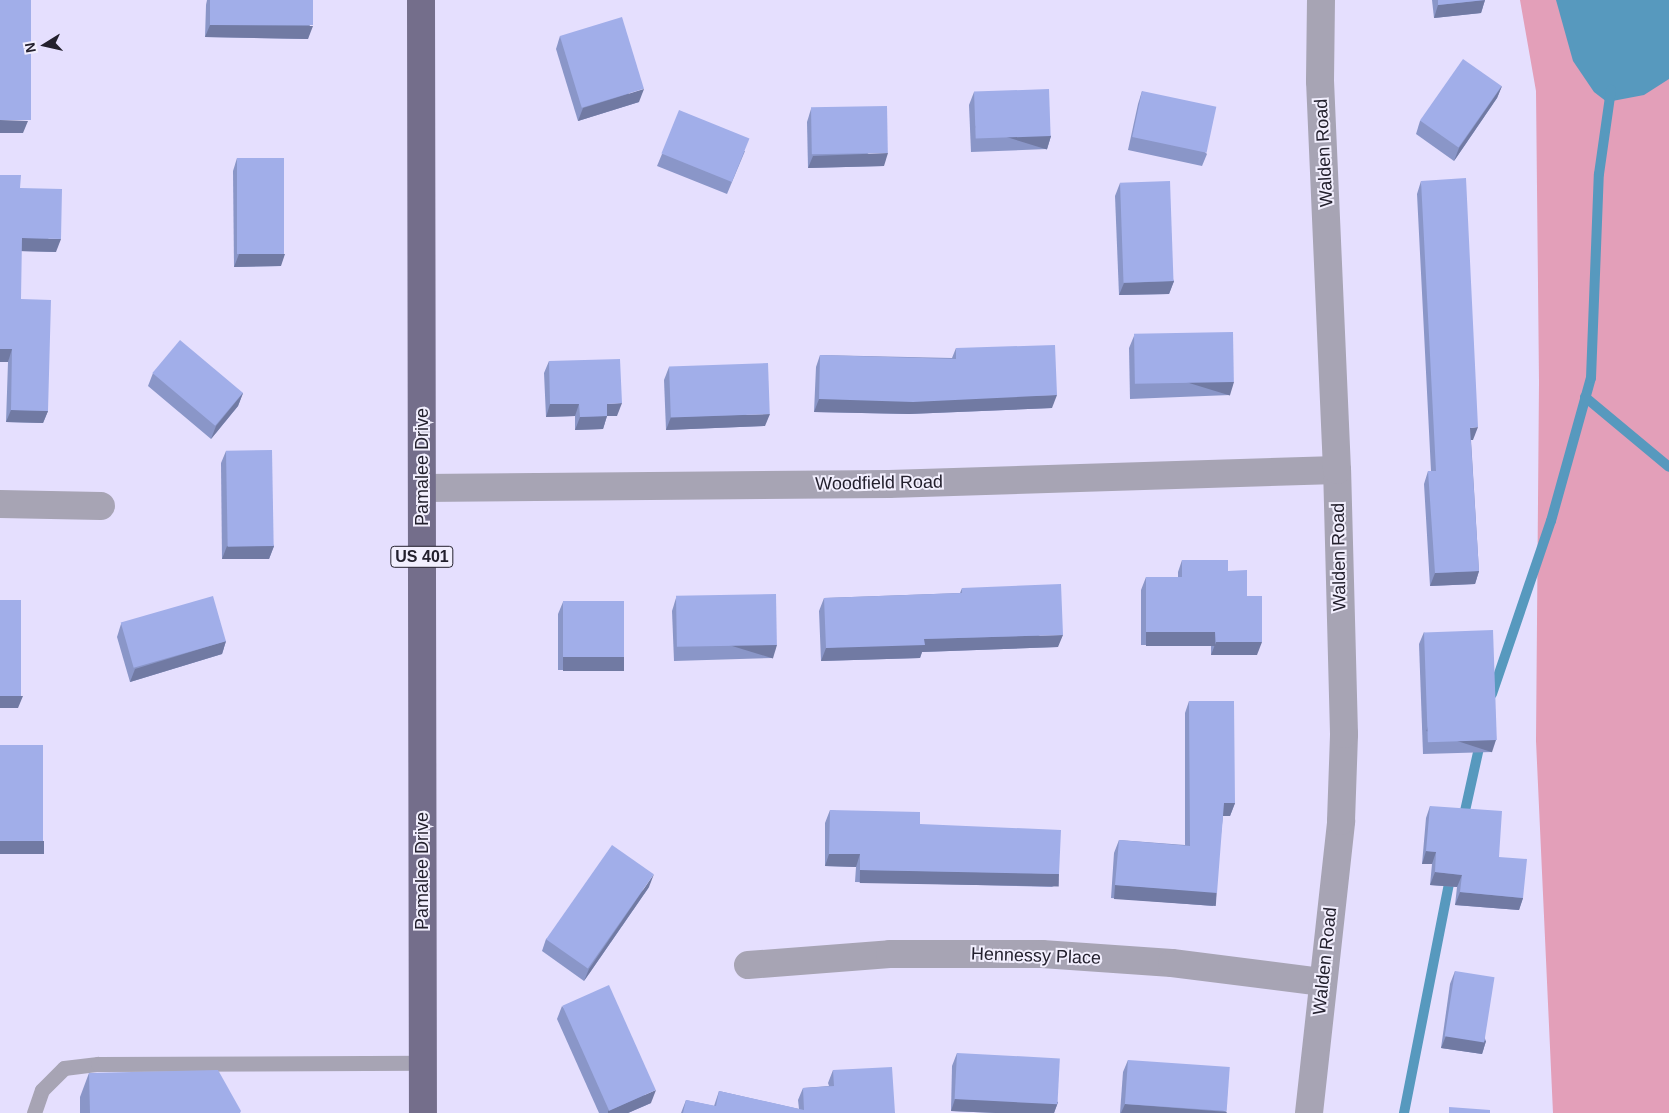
<!DOCTYPE html>
<style>
body{margin:0}
#map{position:relative;width:1669px;height:1113px;overflow:hidden;background:#e5dffe;font-family:Helvetica,sans-serif}
div>[style]{position:absolute}
[style*='--x']{left:calc(var(--x)*1px);top:calc(var(--y)*1px);width:calc(var(--w)*1px);rotate:calc(var(--a)*1deg)}
.forest>*{inset:0;background:#e39fb9}
.water>*{inset:0;background:#5799be}
.stream>*{height:10px;margin:-5px;padding:0 5px;transform-origin:5px;border-radius:5px;background:#5799be}
.service>*{height:15px;margin:-7.5px;padding:0 7.5px;transform-origin:7.5px;border-radius:7.5px;background:#a7a4b4}
.minor>*{height:28px;margin:-14px;padding:0 14px;transform-origin:14px;border-radius:14px;background:#a7a4b4}
.primary>*{height:28px;margin:-14px;padding:0 14px;transform-origin:14px;border-radius:14px;background:#746e8b}
.wall>*{inset:0;background:#8a96c8}
.shaded-wall>*{inset:0;background:#717aa3;transform-origin:0 0}
.building>*{inset:0;background:#a1aee9;transform-origin:0 0}
span{translate:-50% -50%;white-space:nowrap;text-align:center;line-height:1.15;-webkit-text-stroke:4px #f2effe;paint-order:stroke}
.shield-label span{padding:1px 4px;background:#f2effe;border:1px solid;border-radius:4px;-webkit-text-stroke-width:0}
.shield-label{font-size:16px;color:#23202d;font-weight:700}
.street-label{font-size:18px;color:#23202d}
.north{position:absolute;left:20px;top:20px;width:50px;height:50px;-webkit-text-stroke:4px #f2effe;paint-order:stroke;rotate:260deg;font-size:14px;font-weight:700;line-height:20px;text-align:center;color:#23202d}
.north::after{content:'';display:block;margin:auto;width:18px;height:22px;background:#23202d;clip-path:polygon(50% 0,100% 100%,50% 72%,0 100%)}
</style>
<div id="map">
<div class="forest">
<div style="clip-path:polygon(1520px 0,1560px 0,1669px 76px,1669px 1113px,1553px 1113px,1536px 741px,1539px 382px,1536px 91px)"></div>
</div>
<div class="water">
<div style="clip-path:polygon(1556px 0,1669px 0,1669px 79px,1644px 95px,1607px 102px,1594px 92px,1573px 61px)"></div>
</div>
<div class="stream">
<div style="--x:1585;--y:397;--w:109;--a:39.8"></div>
<div style="--x:1492;--y:694;--w:183;--a:-71.2"></div>
<div style="--x:1551;--y:521;--w:148;--a:-74.4"></div>
<div style="--x:1591;--y:378;--w:204;--a:-87.8"></div>
<div style="--x:1599;--y:174;--w:85;--a:-81.9"></div>
<div style="--x:1463;--y:820;--w:83;--a:-77.5"></div>
<div style="--x:1404;--y:1113;--w:244;--a:-78.9"></div>
</div>
<div class="service">
<div style="--x:34;--y:1113;--w:24;--a:-71"></div>
<div style="--x:42;--y:1090;--w:31;--a:-45"></div>
<div style="--x:64;--y:1068;--w:34;--a:-7"></div>
<div style="--x:98;--y:1064;--w:325;--a:-0.2"></div>
</div>
<div class="minor">
<div style="--x:422;--y:488;--w:467;--a:-0.5"></div>
<div style="--x:889;--y:484;--w:448;--a:-1.8"></div>
<div style="--x:0;--y:504;--w:101;--a:1.1"></div>
<div style="--x:748;--y:965;--w:142;--a:-4.4"></div>
<div style="--x:890;--y:954;--w:152;--a:0"></div>
<div style="--x:1042;--y:954;--w:130;--a:4"></div>
<div style="--x:1172;--y:963;--w:152;--a:7.2"></div>
<div style="--x:1309;--y:1113;--w:294;--a:-83.7"></div>
<div style="--x:1341;--y:821;--w:87;--a:-88"></div>
<div style="--x:1344;--y:734;--w:264;--a:-91.5"></div>
<div style="--x:1337;--y:470;--w:389;--a:-92.5"></div>
<div style="--x:1320;--y:81;--w:81;--a:-89.3"></div>
</div>
<div class="primary">
<div style="--x:421;--y:0;--w:1113;--a:89.9"></div>
</div>
<div class="wall">
<div style="clip-path:polygon(207px 0,313px 0,308px 39px,205px 37px,206px 5px)"></div>
<div style="clip-path:polygon(1432px 0,1485px 0,1481px 13px,1434px 18px)"></div>
<div style="clip-path:polygon(560px 36px,639px 102px,578px 121px,556px 49px)"></div>
<div style="clip-path:polygon(1502px 86px,1497px 98px,1454px 161px,1416px 134px,1420px 121px)"></div>
<div style="clip-path:polygon(1142px 91px,1207px 154px,1202px 166px,1128px 150px,1138px 104px)"></div>
<div style="clip-path:polygon(974px 92px,1051px 136px,1047px 149px,971px 152px,969px 105px)"></div>
<div style="clip-path:polygon(811px 109px,884px 166px,808px 168px,807px 122px)"></div>
<div style="clip-path:polygon(745px 151px,727px 194px,657px 166px,662px 154px)"></div>
<div style="clip-path:polygon(237px 158px,281px 266px,234px 267px,233px 171px)"></div>
<div style="clip-path:polygon(1421px 181px,1473px 440px,1471px 440px,1479px 571px,1475px 584px,1430px 586px,1424px 484px,1428px 471px,1431px 471px,1417px 194px)"></div>
<div style="clip-path:polygon(1120px 183px,1174px 281px,1169px 294px,1119px 295px,1115px 196px)"></div>
<div style="clip-path:polygon(20px 188px,56px 252px,21px 251px,21px 299px,48px 411px,43px 423px,6px 422px,8px 362px)"></div>
<div style="clip-path:polygon(1134px 336px,1230px 395px,1130px 399px,1129px 348px)"></div>
<div style="clip-path:polygon(956px 348px,1052px 408px,909px 414px,814px 412px,816px 367px,820px 355px,952px 358px)"></div>
<div style="clip-path:polygon(549px 361px,617px 416px,607px 416px,603px 429px,575px 430px,575px 416px,546px 417px,544px 373px)"></div>
<div style="clip-path:polygon(669px 367px,765px 426px,666px 430px,664px 380px)"></div>
<div style="clip-path:polygon(153px 373px,243px 393px,238px 406px,211px 439px,148px 386px)"></div>
<div style="clip-path:polygon(226px 451px,274px 546px,269px 559px,222px 559px,221px 463px)"></div>
<div style="clip-path:polygon(1182px 560px,1228px 571px,1247px 596px,1257px 655px,1211px 655px,1211px 645px,1141px 645px,1141px 590px,1146px 577px,1178px 577px,1178px 572px)"></div>
<div style="clip-path:polygon(962px 588px,1058px 647px,922px 652px,920px 658px,821px 661px,819px 611px,824px 598px,960px 593px)"></div>
<div style="clip-path:polygon(676px 598px,773px 658px,674px 661px,672px 611px)"></div>
<div style="clip-path:polygon(563px 602px,624px 657px,620px 670px,558px 670px,558px 614px)"></div>
<div style="clip-path:polygon(121px 624px,226px 641px,222px 654px,130px 682px,117px 637px)"></div>
<div style="clip-path:polygon(1424px 632px,1492px 752px,1423px 754px,1419px 644px)"></div>
<div style="clip-path:polygon(1189px 701px,1235px 803px,1230px 816px,1223px 816px,1213px 906px,1111px 898px,1114px 853px,1119px 840px,1185px 845px,1185px 713px)"></div>
<div style="clip-path:polygon(1430px 806px,1499px 857px,1523px 898px,1519px 910px,1455px 905px,1457px 887px,1430px 885px,1432px 864px,1422px 864px,1426px 818px)"></div>
<div style="clip-path:polygon(830px 810px,920px 824px,1054px 887px,855px 882px,856px 867px,825px 866px,825px 823px)"></div>
<div style="clip-path:polygon(649px 887px,584px 981px,542px 951px,546px 939px)"></div>
<div style="clip-path:polygon(1455px 971px,1486px 1041px,1482px 1054px,1441px 1048px,1450px 984px)"></div>
<div style="clip-path:polygon(562px 1006px,651px 1103px,628px 1113px,599px 1113px,557px 1019px)"></div>
<div style="clip-path:polygon(957px 1053px,1058px 1102px,1054px 1113px,996px 1113px,951px 1111px,952px 1066px)"></div>
<div style="clip-path:polygon(1128px 1060px,1227px 1112px,1226px 1113px,1120px 1113px,1123px 1072px)"></div>
<div style="clip-path:polygon(833px 1070px,895px 1113px,681px 1113px,686px 1100px,714px 1106px,719px 1091px,799px 1109px,798px 1100px,803px 1088px,829px 1086px,828px 1083px)"></div>
<div style="clip-path:polygon(89px 1073px,240px 1113px,80px 1113px,80px 1097px)"></div>
</div>
<div class="shaded-wall">
<div style="clip-path:polygon(1485px 0,1481px 13px,1434px 18px,1438px 5px)"></div>
<div style="clip-path:polygon(210px 25px,313px 26px,308px 39px,205px 37px)"></div>
<div style="clip-path:polygon(1502px 86px,1497px 98px,1454px 161px,1459px 148px)"></div>
<div style="clip-path:polygon(644px 89px,639px 102px,578px 121px,583px 108px)"></div>
<div style="clip-path:polygon(0 120px,28px 121px,23px 133px,0 133px)"></div>
<div style="left:1051px;top:136px;width:14px;height:75px;rotate:107deg"></div>
<div style="clip-path:polygon(888px 153px,884px 166px,808px 168px,813px 156px)"></div>
<div style="clip-path:polygon(22px 238px,61px 239px,56px 252px,17px 251px)"></div>
<div style="clip-path:polygon(239px 254px,285px 254px,281px 266px,234px 267px)"></div>
<div style="clip-path:polygon(1174px 281px,1169px 294px,1119px 295px,1124px 283px)"></div>
<div style="clip-path:polygon(0 349px,12px 349px,8px 362px,0 362px)"></div>
<div style="left:1234px;top:382px;width:14px;height:99px;rotate:107deg"></div>
<div style="clip-path:polygon(243px 393px,238px 406px,211px 439px,216px 426px)"></div>
<div style="clip-path:polygon(1057px 395px,1052px 408px,909px 414px,814px 412px,819px 399px)"></div>
<div style="clip-path:polygon(622px 403px,617px 416px,602px 416px,607px 404px)"></div>
<div style="clip-path:polygon(550px 404px,579px 404px,575px 416px,546px 417px)"></div>
<div style="clip-path:polygon(11px 410px,48px 411px,43px 423px,6px 422px)"></div>
<div style="clip-path:polygon(770px 414px,765px 426px,666px 430px,671px 417px)"></div>
<div style="clip-path:polygon(607px 416px,603px 429px,575px 430px,580px 417px)"></div>
<div style="clip-path:polygon(1478px 427px,1473px 440px,1466px 440px,1470px 428px)"></div>
<div style="clip-path:polygon(227px 546px,274px 546px,269px 559px,222px 559px)"></div>
<div style="clip-path:polygon(1479px 571px,1475px 584px,1430px 586px,1435px 573px)"></div>
<div style="left:1146px;top:632px;width:69px;height:14px"></div>
<div style="clip-path:polygon(1063px 635px,1058px 647px,922px 652px,920px 658px,821px 661px,826px 648px,924px 639px)"></div>
<div style="clip-path:polygon(226px 641px,222px 654px,130px 682px,135px 669px)"></div>
<div style="clip-path:polygon(1216px 642px,1262px 642px,1257px 655px,1211px 655px)"></div>
<div style="left:777px;top:645px;width:14px;height:99px;rotate:107deg"></div>
<div style="left:563px;top:657px;width:61px;height:14px"></div>
<div style="clip-path:polygon(0 696px,23px 696px,18px 708px,0 708px)"></div>
<div style="left:1496px;top:740px;width:13px;height:69px;rotate:108deg"></div>
<div style="clip-path:polygon(1224px 803px,1235px 803px,1230px 816px,1219px 816px)"></div>
<div style="left:0;top:841px;width:44px;height:13px"></div>
<div style="clip-path:polygon(1426px 851px,1436px 852px,1432px 864px,1422px 864px)"></div>
<div style="clip-path:polygon(829px 854px,860px 854px,856px 867px,825px 866px)"></div>
<div style="left:860px;top:870px;width:199px;height:13px;rotate:1deg"></div>
<div style="clip-path:polygon(1435px 872px,1462px 875px,1457px 887px,1430px 885px)"></div>
<div style="clip-path:polygon(654px 874px,649px 887px,584px 981px,589px 969px)"></div>
<div style="left:1115px;top:885px;width:102px;height:14px;rotate:4deg"></div>
<div style="clip-path:polygon(1460px 892px,1523px 898px,1519px 910px,1455px 905px)"></div>
<div style="clip-path:polygon(1446px 1036px,1486px 1041px,1482px 1054px,1441px 1048px)"></div>
<div style="clip-path:polygon(656px 1090px,651px 1103px,628px 1113px,608px 1113px,608px 1111px)"></div>
<div style="clip-path:polygon(955px 1099px,1058px 1102px,1054px 1113px,996px 1113px,951px 1111px)"></div>
<div style="clip-path:polygon(1125px 1104px,1227px 1112px,1226px 1113px,1121px 1113px)"></div>
</div>
<div class="building">
<div style="left:0;top:0;width:31px;height:120px"></div>
<div style="left:210px;top:0;width:103px;height:25px"></div>
<div style="clip-path:polygon(1438px 0,1485px 0,1438px 5px)"></div>
<div style="left:622px;top:17px;width:75px;height:65px;rotate:73deg"></div>
<div style="left:1463px;top:59px;width:47px;height:75px;rotate:35deg"></div>
<div style="left:1049px;top:89px;width:47px;height:75px;rotate:88deg"></div>
<div style="left:1142px;top:91px;width:76px;height:47px;rotate:12deg"></div>
<div style="left:887px;top:106px;width:47px;height:76px;rotate:89deg"></div>
<div style="left:679px;top:110px;width:76px;height:47px;rotate:22deg"></div>
<div style="left:237px;top:158px;width:47px;height:96px"></div>
<div style="clip-path:polygon(0 175px,21px 175px,20px 188px,62px 189px,61px 239px,22px 238px,21px 299px,51px 300px,48px 411px,11px 410px,12px 349px,0 349px)"></div>
<div style="clip-path:polygon(1466px 178px,1478px 427px,1470px 428px,1479px 571px,1435px 573px,1428px 471px,1436px 471px,1421px 181px)"></div>
<div style="left:1170px;top:181px;width:100px;height:50px;rotate:88deg"></div>
<div style="left:1233px;top:332px;width:50px;height:99px;rotate:89deg"></div>
<div style="left:180px;top:340px;width:82px;height:43px;rotate:40deg"></div>
<div style="clip-path:polygon(1055px 345px,1057px 395px,913px 402px,819px 399px,820px 355px,956px 359px,956px 348px)"></div>
<div style="clip-path:polygon(620px 359px,622px 403px,607px 404px,607px 416px,580px 417px,579px 404px,550px 404px,549px 361px)"></div>
<div style="left:768px;top:363px;width:51px;height:99px;rotate:88deg"></div>
<div style="left:272px;top:450px;width:96px;height:46px;rotate:89deg"></div>
<div style="clip-path:polygon(1182px 560px,1228px 560px,1228px 571px,1247px 570px,1247px 596px,1262px 596px,1262px 642px,1216px 642px,1215px 632px,1146px 632px,1146px 577px,1182px 577px)"></div>
<div style="clip-path:polygon(1061px 584px,1063px 635px,924px 639px,925px 645px,826px 648px,824px 598px,962px 593px,962px 588px)"></div>
<div style="left:776px;top:594px;width:51px;height:100px;rotate:89deg"></div>
<div style="left:213px;top:596px;width:47px;height:96px;rotate:74deg"></div>
<div style="left:0;top:600px;width:21px;height:96px"></div>
<div style="left:624px;top:601px;width:56px;height:61px;rotate:90deg"></div>
<div style="left:1493px;top:630px;width:110px;height:69px;rotate:88deg"></div>
<div style="clip-path:polygon(1189px 701px,1234px 701px,1235px 803px,1224px 803px,1217px 893px,1115px 885px,1119px 840px,1190px 846px)"></div>
<div style="left:0;top:745px;width:43px;height:96px"></div>
<div style="clip-path:polygon(1430px 806px,1502px 811px,1499px 857px,1527px 859px,1523px 898px,1460px 892px,1462px 875px,1435px 872px,1436px 852px,1426px 851px)"></div>
<div style="clip-path:polygon(830px 810px,920px 812px,920px 824px,1061px 830px,1059px 874px,860px 870px,860px 854px,829px 854px)"></div>
<div style="left:612px;top:845px;width:51px;height:115px;rotate:35deg"></div>
<div style="left:1455px;top:971px;width:40px;height:66px;rotate:9deg"></div>
<div style="left:609px;top:985px;width:115px;height:51px;rotate:66deg"></div>
<div style="left:957px;top:1053px;width:103px;height:46px;rotate:3deg"></div>
<div style="left:1128px;top:1060px;width:102px;height:44px;rotate:4deg"></div>
<div style="clip-path:polygon(892px 1067px,895px 1113px,683px 1113px,686px 1100px,716px 1106px,719px 1091px,804px 1110px,803px 1088px,834px 1086px,833px 1070px)"></div>
<div style="clip-path:polygon(218px 1070px,241px 1111px,240px 1113px,90px 1113px,89px 1073px)"></div>
<div style="clip-path:polygon(1449px 1107px,1490px 1110px,1490px 1113px,1449px 1113px)"></div>
</div>
<div class="shield-label">
<span style="left:422px;top:557px">US 401</span>
</div>
<div class="street-label">
<span style="left:1324px;top:153px;rotate:-93deg">Walden Road</span>
<span style="left:422px;top:467px;rotate:-90deg">Pamalee Drive</span>
<span style="left:879px;top:483px;rotate:-1deg">Woodfield Road</span>
<span style="left:1339px;top:557px;rotate:-91deg">Walden Road</span>
<span style="left:422px;top:871px;rotate:-90deg">Pamalee Drive</span>
<span style="left:1036px;top:956px;rotate:2deg">Hennessy Place</span>
<span style="left:1325px;top:961px;rotate:-84deg">Walden Road</span>
</div>
<div class="north">N</div>
</div>
